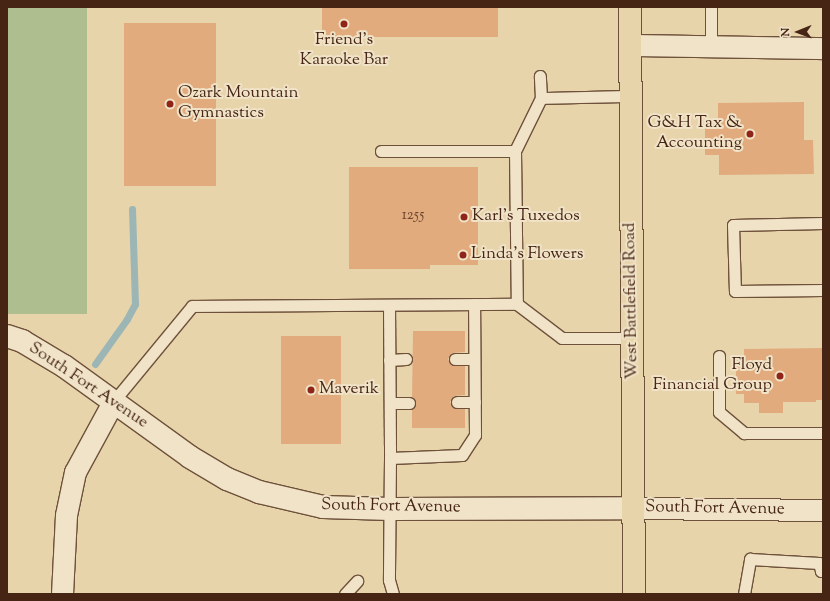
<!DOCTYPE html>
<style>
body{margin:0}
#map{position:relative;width:830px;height:601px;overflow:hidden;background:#e8d4ab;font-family:"Sorts Mill Goudy",serif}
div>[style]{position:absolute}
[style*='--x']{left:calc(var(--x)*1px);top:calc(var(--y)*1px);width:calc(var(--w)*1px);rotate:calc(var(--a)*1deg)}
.green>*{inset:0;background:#afbe8e;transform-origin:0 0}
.stream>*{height:7px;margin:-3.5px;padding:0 3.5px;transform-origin:3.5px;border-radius:3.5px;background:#9cb5b5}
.building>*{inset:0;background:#e2ab7e;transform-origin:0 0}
.roads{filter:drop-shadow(1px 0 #6e513a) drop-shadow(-1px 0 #6e513a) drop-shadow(0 1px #6e513a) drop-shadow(0 -1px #6e513a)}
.lane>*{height:11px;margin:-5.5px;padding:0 5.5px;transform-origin:5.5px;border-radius:5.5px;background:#f0e3c8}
.street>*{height:21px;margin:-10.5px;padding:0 10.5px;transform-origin:10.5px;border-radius:10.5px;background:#f0e3c8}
.secondary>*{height:22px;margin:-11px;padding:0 11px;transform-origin:11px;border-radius:11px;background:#f0e3c8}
.primary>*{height:22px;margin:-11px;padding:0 11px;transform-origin:11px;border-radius:11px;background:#e8d4ab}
.dots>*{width:11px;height:11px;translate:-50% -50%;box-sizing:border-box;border:2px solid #f0e3c8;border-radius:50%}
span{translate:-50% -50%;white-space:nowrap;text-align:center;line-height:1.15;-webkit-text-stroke:4px #f0e3c8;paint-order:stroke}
.number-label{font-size:15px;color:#6d462f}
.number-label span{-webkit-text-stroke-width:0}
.poi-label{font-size:17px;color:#462515}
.left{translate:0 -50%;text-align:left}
.right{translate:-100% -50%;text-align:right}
.street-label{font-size:17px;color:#462515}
.frame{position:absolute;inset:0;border:8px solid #462515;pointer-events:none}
.north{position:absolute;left:778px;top:12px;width:40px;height:40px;-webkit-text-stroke:3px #f0e3c8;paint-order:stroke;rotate:269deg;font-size:11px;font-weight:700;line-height:16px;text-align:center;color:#462515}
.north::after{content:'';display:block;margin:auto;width:14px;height:18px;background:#462515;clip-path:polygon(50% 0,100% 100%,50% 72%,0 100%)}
</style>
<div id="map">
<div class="green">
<div style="left:7px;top:7px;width:80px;height:307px"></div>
</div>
<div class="stream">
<div style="--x:95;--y:364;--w:55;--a:-54.6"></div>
<div style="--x:127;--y:319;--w:17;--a:-62"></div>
<div style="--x:135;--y:304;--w:95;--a:-91.8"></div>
</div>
<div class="building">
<div style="left:322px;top:7px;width:176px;height:30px"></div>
<div style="left:124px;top:23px;width:92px;height:163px"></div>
<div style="clip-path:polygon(804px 102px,804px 140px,813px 140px,814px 174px,719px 175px,719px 155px,705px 155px,705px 124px,718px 124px,718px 103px)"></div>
<div style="clip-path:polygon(349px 167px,478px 167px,478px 265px,430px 265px,430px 269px,349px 269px)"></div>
<div style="clip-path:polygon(413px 331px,465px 331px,465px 352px,452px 353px,448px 359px,452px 365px,465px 366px,465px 395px,454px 396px,450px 402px,454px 408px,465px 409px,465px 428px,412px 428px,412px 409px,416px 403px,412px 397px)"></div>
<div style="left:281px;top:336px;width:60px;height:108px"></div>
<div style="clip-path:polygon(823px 348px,823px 400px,816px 400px,816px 402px,783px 402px,783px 413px,759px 413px,759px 403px,744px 403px,744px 394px,736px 394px,736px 359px,744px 359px,744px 349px)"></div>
</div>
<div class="roads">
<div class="lane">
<div style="--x:711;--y:46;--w:39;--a:-90"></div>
<div style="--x:541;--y:98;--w:89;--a:-1.3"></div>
<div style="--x:381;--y:151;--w:134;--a:0"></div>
<div style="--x:515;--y:151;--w:153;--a:89.3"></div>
<div style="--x:515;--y:151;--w:59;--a:-63.9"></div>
<div style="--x:541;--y:98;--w:22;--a:-93"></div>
<div style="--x:823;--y:223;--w:90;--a:178.7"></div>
<div style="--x:733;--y:225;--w:66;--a:88.3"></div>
<div style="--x:735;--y:291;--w:88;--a:-0.7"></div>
<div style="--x:389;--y:305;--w:153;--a:89.6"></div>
<div style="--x:390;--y:458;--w:72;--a:-2.4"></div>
<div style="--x:462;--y:455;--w:24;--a:-57"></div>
<div style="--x:475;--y:435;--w:131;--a:-90.4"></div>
<div style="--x:719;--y:356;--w:56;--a:90"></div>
<div style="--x:719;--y:412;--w:33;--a:40"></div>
<div style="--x:744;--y:433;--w:79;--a:0"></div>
<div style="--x:455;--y:359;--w:19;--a:0"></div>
<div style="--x:389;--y:360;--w:17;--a:-3"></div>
<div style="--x:113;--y:402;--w:124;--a:-50.5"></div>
<div style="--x:192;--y:306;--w:325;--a:-0.4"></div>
<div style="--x:517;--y:304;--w:56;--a:37.1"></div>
<div style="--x:562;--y:338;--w:71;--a:0"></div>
<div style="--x:457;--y:402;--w:18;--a:0"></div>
<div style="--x:390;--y:403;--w:19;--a:0"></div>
<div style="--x:390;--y:458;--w:122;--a:90.5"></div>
<div style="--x:389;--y:580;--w:15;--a:74"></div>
<div style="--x:345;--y:594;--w:18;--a:-47"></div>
<div style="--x:744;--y:594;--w:36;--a:-80"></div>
<div style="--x:750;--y:559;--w:69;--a:3.3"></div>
<div style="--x:819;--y:563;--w:8;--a:76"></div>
<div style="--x:821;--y:571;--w:2;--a:0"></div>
</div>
<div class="street">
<div style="--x:630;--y:45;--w:193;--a:0.9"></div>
<div style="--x:635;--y:508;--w:188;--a:0.6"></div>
<div style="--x:62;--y:594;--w:79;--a:-87.1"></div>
<div style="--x:66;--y:515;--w:44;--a:-78.2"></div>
<div style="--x:75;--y:472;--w:80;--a:-61.5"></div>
</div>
<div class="secondary">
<div style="--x:7;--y:336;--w:16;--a:18"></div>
<div style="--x:22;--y:341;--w:49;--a:30.8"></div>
<div style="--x:64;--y:366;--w:155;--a:35.8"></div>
<div style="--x:190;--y:457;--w:43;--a:30.7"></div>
<div style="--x:227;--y:479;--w:35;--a:22"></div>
<div style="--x:259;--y:492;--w:66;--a:13.2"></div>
<div style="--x:323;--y:507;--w:67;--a:1.7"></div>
<div style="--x:390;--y:509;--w:245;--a:-0.2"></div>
</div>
<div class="primary">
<div style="--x:630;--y:7;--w:587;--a:89.61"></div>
</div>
</div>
<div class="dots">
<div style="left:344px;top:24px;background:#8f2418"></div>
<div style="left:170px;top:104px;background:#8f2418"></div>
<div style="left:750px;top:134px;background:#8f2418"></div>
<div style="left:464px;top:217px;background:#8f2418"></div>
<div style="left:463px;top:255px;background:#8f2418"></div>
<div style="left:780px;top:376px;background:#8f2418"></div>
<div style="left:311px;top:390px;background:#8f2418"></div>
</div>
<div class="number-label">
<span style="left:413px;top:216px">1255</span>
</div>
<div class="poi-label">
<span style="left:344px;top:51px">Friend's<br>Karaoke Bar</span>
<span class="left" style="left:178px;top:104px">Ozark Mountain<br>Gymnastics</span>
<span class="right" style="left:742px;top:134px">G&amp;H Tax &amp;<br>Accounting</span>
<span class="left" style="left:472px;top:217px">Karl's Tuxedos</span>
<span class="left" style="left:471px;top:255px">Linda's Flowers</span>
<span class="right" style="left:772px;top:376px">Floyd<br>Financial Group</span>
<span class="left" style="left:319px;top:390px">Maverik</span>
</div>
<div class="street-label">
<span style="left:632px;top:301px;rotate:-91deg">West Battlefield Road</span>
<span style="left:88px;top:386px;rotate:34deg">South Fort Avenue</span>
<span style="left:391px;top:507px;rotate:1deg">South Fort Avenue</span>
<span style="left:715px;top:509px;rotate:1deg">South Fort Avenue</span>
</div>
<div class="frame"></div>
<div class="north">N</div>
</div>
